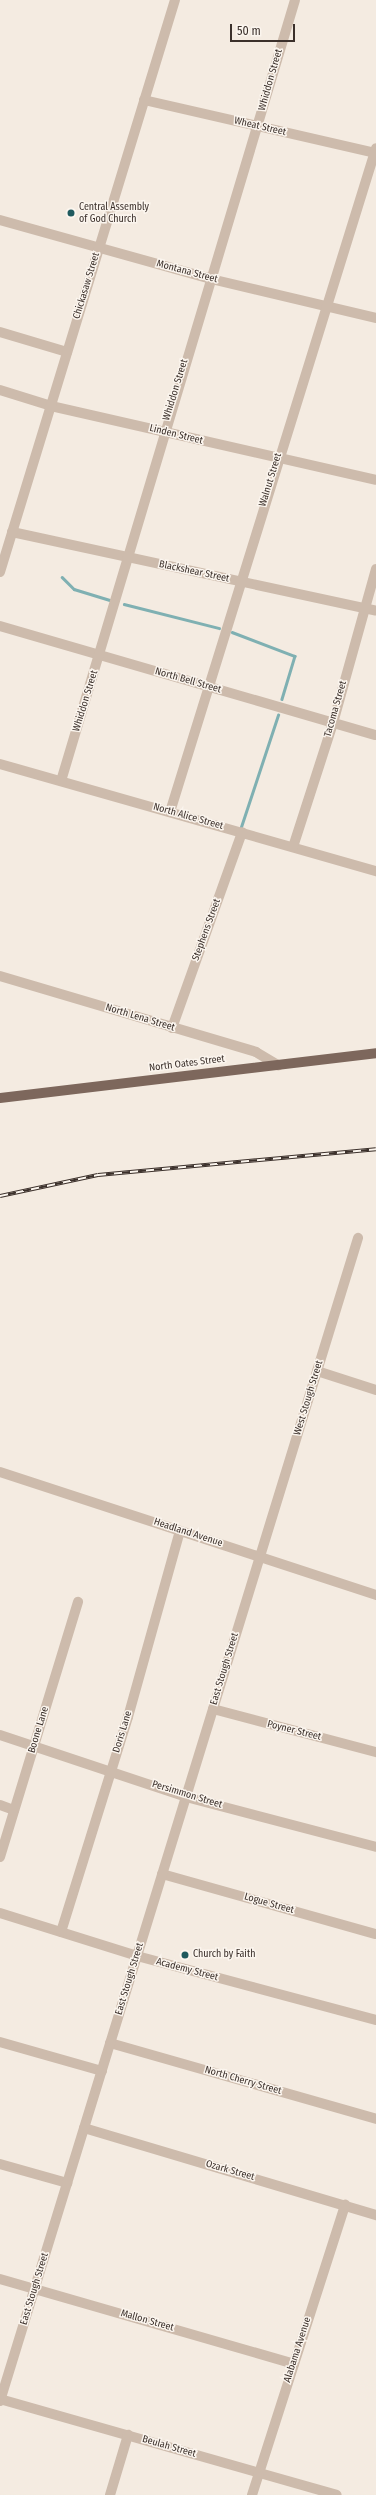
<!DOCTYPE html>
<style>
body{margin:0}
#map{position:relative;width:376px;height:2495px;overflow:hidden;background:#f4ebe1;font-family:"Fira Sans Condensed",sans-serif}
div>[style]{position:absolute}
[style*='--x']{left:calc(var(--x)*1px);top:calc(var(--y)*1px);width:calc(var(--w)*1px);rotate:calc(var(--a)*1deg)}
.stream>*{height:2.5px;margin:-1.25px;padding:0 1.25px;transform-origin:1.25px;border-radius:1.25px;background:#7fb0b2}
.minor>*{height:10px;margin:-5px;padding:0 5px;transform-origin:5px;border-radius:5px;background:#cdbbac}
.major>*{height:10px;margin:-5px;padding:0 5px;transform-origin:5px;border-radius:5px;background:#7d675c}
.rail>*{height:4px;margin-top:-2px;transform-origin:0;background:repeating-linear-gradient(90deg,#fbf5ee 0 8px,#3b302b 0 16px);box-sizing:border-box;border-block:1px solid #3b302b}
.dots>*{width:11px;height:11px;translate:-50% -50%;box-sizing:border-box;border:2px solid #fbf5ee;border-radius:50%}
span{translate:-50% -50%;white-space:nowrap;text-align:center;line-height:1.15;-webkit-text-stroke:3px #fbf5ee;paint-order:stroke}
.street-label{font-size:10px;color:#3b302b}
.poi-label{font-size:10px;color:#3b302b}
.left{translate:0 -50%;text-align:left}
.scale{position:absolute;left:230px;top:24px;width:65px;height:18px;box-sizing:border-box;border:2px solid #3b302b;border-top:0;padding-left:5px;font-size:12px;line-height:14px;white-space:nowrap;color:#3b302b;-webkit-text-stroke:3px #fbf5ee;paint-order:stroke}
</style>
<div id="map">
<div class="stream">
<div style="--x:62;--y:577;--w:17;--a:45"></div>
<div style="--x:74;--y:589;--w:37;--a:17"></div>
<div style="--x:124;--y:604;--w:98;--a:14.2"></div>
<div style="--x:232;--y:632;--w:67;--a:20.9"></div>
<div style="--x:295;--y:656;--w:45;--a:106.8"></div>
<div style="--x:241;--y:827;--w:118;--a:-71.7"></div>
</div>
<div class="minor">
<div style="--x:144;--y:100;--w:238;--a:12.9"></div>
<div style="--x:0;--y:220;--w:219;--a:15.6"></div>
<div style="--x:211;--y:279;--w:170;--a:13.3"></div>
<div style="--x:0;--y:332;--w:70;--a:16.6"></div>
<div style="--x:0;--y:390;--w:53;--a:17.4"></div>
<div style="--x:51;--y:406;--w:333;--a:12.8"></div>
<div style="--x:12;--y:532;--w:372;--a:12.2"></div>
<div style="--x:0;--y:572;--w:598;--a:-72.99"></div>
<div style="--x:0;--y:626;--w:391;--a:16.2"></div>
<div style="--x:0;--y:764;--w:391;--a:15.9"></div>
<div style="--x:61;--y:781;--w:815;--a:-73.32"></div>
<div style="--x:170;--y:812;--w:695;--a:-72.76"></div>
<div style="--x:293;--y:847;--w:130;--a:-72.1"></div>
<div style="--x:333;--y:723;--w:160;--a:-74.4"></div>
<div style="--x:0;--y:976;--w:267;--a:16.5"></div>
<div style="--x:256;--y:1052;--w:26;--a:31"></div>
<div style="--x:172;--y:1028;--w:208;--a:-70.3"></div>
<div style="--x:317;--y:1371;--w:62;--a:17.9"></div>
<div style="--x:0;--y:1472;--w:396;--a:18.1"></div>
<div style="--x:213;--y:1709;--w:169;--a:14.8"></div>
<div style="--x:0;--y:1735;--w:196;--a:18.4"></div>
<div style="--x:186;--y:1797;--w:196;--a:14.7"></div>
<div style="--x:0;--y:1805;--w:15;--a:20"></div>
<div style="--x:0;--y:1857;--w:267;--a:-73"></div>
<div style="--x:162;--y:1874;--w:222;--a:15.7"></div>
<div style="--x:0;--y:1913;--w:144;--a:17.4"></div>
<div style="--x:137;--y:1956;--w:247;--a:15"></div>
<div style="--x:61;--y:1932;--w:225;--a:-72.7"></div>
<div style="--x:128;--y:1717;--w:193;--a:-74.4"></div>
<div style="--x:0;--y:2042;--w:106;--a:15.9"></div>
<div style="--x:110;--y:2043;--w:277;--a:15.9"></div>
<div style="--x:84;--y:2128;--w:305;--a:16.6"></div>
<div style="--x:0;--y:2164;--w:70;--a:15.8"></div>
<div style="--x:0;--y:2279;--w:306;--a:16.1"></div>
<div style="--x:0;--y:2399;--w:350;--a:15.9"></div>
<div style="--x:0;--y:2401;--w:1217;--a:-72.89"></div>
<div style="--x:110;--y:2495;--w:63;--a:-73.3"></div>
<div style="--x:252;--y:2495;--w:305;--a:-72.2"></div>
</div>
<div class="major">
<div style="--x:0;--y:1098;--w:379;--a:-6.8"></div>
</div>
<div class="rail">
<div style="--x:0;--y:1196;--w:100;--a:-12.1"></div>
<div style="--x:98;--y:1175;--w:279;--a:-5.3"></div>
</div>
<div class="dots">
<div style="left:71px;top:213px;background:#1f5a5e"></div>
<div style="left:185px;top:1955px;background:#1f5a5e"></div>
</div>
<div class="street-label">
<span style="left:271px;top:80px;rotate:-74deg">Whiddon Street</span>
<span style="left:260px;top:127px;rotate:13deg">Wheat Street</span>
<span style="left:187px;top:272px;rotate:15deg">Montana Street</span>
<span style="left:87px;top:286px;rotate:-73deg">Chickasaw Street</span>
<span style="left:176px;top:390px;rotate:-73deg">Whiddon Street</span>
<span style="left:176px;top:435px;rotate:14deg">Linden Street</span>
<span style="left:271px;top:480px;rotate:-73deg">Walnut Street</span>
<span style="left:194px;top:572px;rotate:12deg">Blackshear Street</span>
<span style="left:188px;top:681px;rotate:16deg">North Bell Street</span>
<span style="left:86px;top:701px;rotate:-73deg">Whiddon Street</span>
<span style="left:336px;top:709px;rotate:-74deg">Tacoma Street</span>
<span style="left:188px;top:817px;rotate:16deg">North Alice Street</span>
<span style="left:207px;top:930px;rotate:-70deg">Stephens Street</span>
<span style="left:140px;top:1018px;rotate:17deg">North Lena Street</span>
<span style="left:187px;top:1064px;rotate:-7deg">North Oates Street</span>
<span style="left:309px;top:1398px;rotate:-73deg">West Stough Street</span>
<span style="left:188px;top:1533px;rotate:18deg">Headland Avenue</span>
<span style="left:225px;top:1669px;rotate:-73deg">East Stough Street</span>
<span style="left:39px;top:1730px;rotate:-73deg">Boone Lane</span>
<span style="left:294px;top:1731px;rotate:14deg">Poyner Street</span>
<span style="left:123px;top:1732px;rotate:-73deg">Doris Lane</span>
<span style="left:187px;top:1795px;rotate:17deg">Persimmon Street</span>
<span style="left:269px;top:1904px;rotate:16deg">Logue Street</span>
<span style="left:187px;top:1970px;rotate:15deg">Academy Street</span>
<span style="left:130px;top:1979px;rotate:-73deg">East Stough Street</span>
<span style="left:243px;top:2081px;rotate:16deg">North Cherry Street</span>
<span style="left:230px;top:2171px;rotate:16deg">Ozark Street</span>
<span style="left:35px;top:2289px;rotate:-73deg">East Stough Street</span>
<span style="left:147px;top:2321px;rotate:16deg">Mallon Street</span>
<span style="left:298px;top:2350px;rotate:-72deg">Alabama Avenue</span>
<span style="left:169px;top:2447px;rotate:16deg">Beulah Street</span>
</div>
<div class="poi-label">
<span class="left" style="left:79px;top:213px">Central Assembly<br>of God Church</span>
<span class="left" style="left:193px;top:1955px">Church by Faith</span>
</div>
<div class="scale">50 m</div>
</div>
